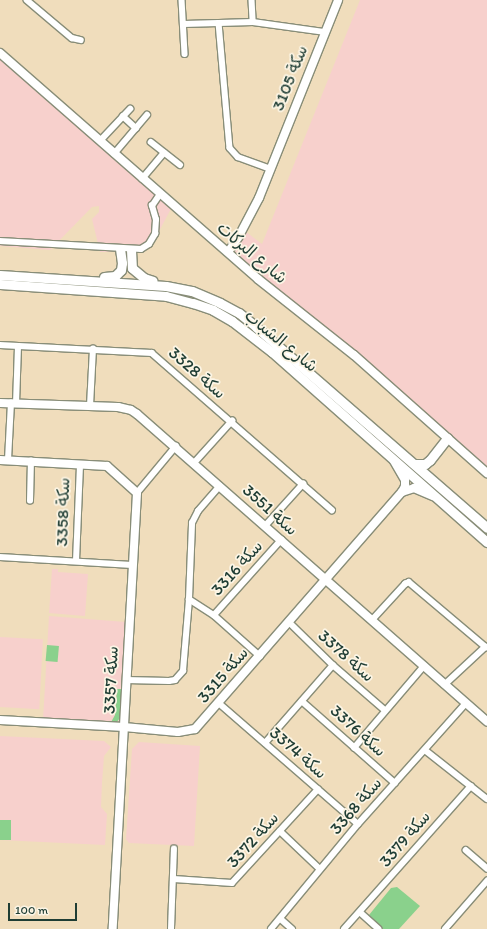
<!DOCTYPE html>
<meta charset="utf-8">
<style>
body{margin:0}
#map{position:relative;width:487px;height:929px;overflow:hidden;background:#f0ddbc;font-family:Itim,"Playpen Sans Arabic",sans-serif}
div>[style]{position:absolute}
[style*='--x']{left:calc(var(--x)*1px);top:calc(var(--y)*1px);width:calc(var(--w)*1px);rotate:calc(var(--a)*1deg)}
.built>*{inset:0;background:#f7d0cc;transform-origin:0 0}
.green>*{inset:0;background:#8ad18c;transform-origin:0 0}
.roads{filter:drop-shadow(1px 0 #888d78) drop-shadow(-1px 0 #888d78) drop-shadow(0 1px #888d78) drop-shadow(0 -1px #888d78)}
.street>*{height:5.5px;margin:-2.75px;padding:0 2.75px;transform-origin:2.75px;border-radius:2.75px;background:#fff}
.secondary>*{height:8px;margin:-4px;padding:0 4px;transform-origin:4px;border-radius:4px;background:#fff}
.primary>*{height:9px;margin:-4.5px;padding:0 4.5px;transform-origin:4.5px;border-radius:4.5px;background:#fff}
span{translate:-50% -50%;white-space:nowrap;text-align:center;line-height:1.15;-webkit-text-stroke:3.5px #fcf5e5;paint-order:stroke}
.street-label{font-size:17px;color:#1f3d34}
.scale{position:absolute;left:8px;top:903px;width:69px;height:18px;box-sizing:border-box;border:2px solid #1f3d34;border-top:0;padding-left:5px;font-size:12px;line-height:14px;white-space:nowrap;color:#1f3d34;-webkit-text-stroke:3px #fcf5e5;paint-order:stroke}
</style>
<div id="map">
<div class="built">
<div style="clip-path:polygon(360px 0,487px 0,487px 474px,228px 252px,245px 231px,262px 244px)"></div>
<div style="clip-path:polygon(0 53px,173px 205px,157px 235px,139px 251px,100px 252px,92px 219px,99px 212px,99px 206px,92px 207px,50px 250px,0 246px)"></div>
<div style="clip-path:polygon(52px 569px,58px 569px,58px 572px,88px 574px,85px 616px,49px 613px)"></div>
<div style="clip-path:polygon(49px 616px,126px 622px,120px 718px,118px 723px,43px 720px)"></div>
<div style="left:0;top:637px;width:43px;height:70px;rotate:3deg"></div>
<div style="clip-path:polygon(0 736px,104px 741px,111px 747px,104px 756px,102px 783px,101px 807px,107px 814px,105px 845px,0 840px)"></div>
<div style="clip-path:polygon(139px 742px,200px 746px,194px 846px,129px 843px,126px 839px,132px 749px)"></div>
</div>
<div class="green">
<div style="left:47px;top:645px;width:12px;height:16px;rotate:5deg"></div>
<div style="clip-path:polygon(117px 689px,122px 689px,120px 718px,116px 723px,110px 724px,115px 715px)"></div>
<div style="left:0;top:820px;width:11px;height:20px"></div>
<div style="clip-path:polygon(397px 887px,420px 906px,399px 929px,383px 929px,369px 915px,391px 888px)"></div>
</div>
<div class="roads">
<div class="street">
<div style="--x:27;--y:0;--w:59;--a:40.2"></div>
<div style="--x:72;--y:38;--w:9;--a:13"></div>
<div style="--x:182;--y:0;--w:54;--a:86.8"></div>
<div style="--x:252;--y:0;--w:22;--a:87"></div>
<div style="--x:219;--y:23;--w:125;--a:85"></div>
<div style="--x:230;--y:148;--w:12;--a:48"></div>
<div style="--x:238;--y:157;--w:35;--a:20"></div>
<div style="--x:184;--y:24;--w:69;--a:-1.7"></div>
<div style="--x:253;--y:22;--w:73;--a:7.9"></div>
<div style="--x:123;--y:116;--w:18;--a:43"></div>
<div style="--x:100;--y:141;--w:44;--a:-46.8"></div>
<div style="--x:151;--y:142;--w:37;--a:38"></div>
<div style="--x:114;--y:154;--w:51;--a:-49.8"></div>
<div style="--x:142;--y:179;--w:34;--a:-50"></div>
<div style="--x:0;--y:241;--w:141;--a:3.2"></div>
<div style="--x:141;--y:249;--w:9;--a:-32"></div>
<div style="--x:149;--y:244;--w:12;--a:-59"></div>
<div style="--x:155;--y:234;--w:14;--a:-86"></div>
<div style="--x:156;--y:220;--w:15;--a:-106"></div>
<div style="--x:152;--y:206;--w:14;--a:-56"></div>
<div style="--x:0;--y:345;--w:152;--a:3"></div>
<div style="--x:152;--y:353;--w:239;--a:41.1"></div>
<div style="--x:16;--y:404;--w:57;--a:-88"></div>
<div style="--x:90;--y:406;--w:57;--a:-87"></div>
<div style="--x:8;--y:460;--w:57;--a:-87"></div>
<div style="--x:194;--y:463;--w:57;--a:-47.9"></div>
<div style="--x:137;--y:493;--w:61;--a:-50.3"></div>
<div style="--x:30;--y:501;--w:40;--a:-88.6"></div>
<div style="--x:265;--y:526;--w:57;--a:-47.9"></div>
<div style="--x:0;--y:557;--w:132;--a:3.5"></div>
<div style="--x:76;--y:561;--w:96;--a:-87.6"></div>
<div style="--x:189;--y:599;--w:30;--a:33"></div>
<div style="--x:214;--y:615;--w:62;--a:41.7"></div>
<div style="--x:214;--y:615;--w:101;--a:-48.2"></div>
<div style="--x:372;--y:620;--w:49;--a:-47.5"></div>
<div style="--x:405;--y:584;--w:4;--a:-27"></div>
<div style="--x:409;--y:582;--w:101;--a:40.2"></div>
<div style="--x:486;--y:647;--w:56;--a:137.2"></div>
<div style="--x:289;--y:622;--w:62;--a:44.3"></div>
<div style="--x:333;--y:665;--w:69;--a:40.9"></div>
<div style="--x:126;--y:680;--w:43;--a:1.3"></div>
<div style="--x:169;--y:681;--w:6;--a:-9"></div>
<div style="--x:175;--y:680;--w:12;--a:-48"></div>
<div style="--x:183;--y:671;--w:72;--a:-85.2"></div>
<div style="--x:189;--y:599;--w:76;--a:-87.7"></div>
<div style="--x:192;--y:523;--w:13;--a:-63"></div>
<div style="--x:198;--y:511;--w:33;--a:-49"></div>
<div style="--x:302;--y:701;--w:124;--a:41.4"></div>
<div style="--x:219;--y:703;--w:184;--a:41"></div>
<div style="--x:265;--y:743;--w:103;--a:-48.9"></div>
<div style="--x:354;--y:748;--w:108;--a:-49.5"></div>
<div style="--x:425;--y:750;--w:79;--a:38.3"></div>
<div style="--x:280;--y:831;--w:55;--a:43.5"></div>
<div style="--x:466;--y:850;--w:28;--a:41"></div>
<div style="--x:174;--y:879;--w:58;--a:3.9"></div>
<div style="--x:232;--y:883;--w:127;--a:-47.5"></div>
<div style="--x:360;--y:912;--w:25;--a:42"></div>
<div style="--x:281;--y:919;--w:15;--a:42"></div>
<div style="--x:171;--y:929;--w:80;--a:-87.9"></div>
<div style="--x:271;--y:929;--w:136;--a:-50.4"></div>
<div style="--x:358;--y:824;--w:162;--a:-48.2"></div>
<div style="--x:344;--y:929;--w:191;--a:-48.4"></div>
<div style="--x:445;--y:929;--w:64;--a:-48.8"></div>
</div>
<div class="secondary">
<div style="--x:0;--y:53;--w:343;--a:41.2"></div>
<div style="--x:258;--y:279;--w:122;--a:38.4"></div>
<div style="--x:354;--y:355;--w:178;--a:41.6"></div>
<div style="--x:228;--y:252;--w:19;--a:-55"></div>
<div style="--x:239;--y:236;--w:43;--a:-62.2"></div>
<div style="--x:259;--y:198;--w:213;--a:-68.2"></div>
<div style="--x:0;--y:403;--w:118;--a:1.9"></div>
<div style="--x:118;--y:407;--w:13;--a:13"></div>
<div style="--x:131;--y:410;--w:7;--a:34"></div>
<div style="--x:137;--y:414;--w:466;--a:41.3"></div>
<div style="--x:0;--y:460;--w:107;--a:3.2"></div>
<div style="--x:107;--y:466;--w:40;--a:42"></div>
<div style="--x:137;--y:493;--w:437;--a:93.2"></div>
<div style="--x:402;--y:492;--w:13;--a:-18"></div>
<div style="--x:414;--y:488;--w:21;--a:23"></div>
<div style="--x:0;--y:720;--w:124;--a:3.2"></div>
<div style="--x:124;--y:727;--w:54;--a:5.3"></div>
<div style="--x:178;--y:732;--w:17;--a:-10"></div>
<div style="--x:195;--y:729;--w:315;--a:-48.9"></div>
<div style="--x:402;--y:492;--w:7;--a:-63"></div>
<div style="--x:405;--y:486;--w:6;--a:-90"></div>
<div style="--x:405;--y:480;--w:22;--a:-120"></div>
</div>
<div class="primary">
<div style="--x:131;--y:250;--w:18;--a:87"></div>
<div style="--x:132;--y:268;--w:16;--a:40"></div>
<div style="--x:144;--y:278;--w:9;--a:18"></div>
<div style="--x:0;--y:275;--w:166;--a:3.8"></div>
<div style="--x:166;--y:286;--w:26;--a:11"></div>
<div style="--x:192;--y:291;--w:30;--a:23"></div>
<div style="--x:220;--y:303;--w:21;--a:28"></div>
<div style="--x:239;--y:313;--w:22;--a:39"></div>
<div style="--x:256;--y:327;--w:306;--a:41"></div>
<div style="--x:104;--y:277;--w:11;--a:-5"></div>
<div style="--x:115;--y:276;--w:8;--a:-45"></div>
<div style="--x:121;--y:270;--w:7;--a:-82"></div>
<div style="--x:122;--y:263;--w:14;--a:-98"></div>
<div style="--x:0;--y:284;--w:166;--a:4.1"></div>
<div style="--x:166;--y:296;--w:28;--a:15"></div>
<div style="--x:193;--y:303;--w:21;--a:19"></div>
<div style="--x:213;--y:310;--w:22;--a:30"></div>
<div style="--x:232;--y:321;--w:51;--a:37.8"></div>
<div style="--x:272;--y:352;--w:287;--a:41.5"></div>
<div style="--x:415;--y:464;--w:10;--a:0"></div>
<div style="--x:425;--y:464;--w:6;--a:-39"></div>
<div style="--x:430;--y:460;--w:28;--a:-52"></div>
</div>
</div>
<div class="street-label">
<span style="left:290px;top:78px;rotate:-68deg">سكة 3105</span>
<span style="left:252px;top:253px;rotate:40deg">شارع البركات</span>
<span style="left:281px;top:341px;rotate:39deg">شارع الشباب</span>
<span style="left:197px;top:373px;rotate:41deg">سكة 3328</span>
<span style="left:270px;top:510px;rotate:42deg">سكة 3551</span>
<span style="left:63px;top:512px;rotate:-88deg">سكة 3358</span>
<span style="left:237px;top:568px;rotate:-48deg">سكة 3316</span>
<span style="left:346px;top:656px;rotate:42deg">سكة 3378</span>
<span style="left:223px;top:675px;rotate:-49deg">سكة 3315</span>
<span style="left:111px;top:680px;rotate:-87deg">سكة 3357</span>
<span style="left:358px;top:731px;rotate:42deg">سكة 3376</span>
<span style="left:298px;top:753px;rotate:41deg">سكة 3374</span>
<span style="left:356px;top:806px;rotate:-49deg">سكة 3368</span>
<span style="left:405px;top:839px;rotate:-49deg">سكة 3379</span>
<span style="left:253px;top:840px;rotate:-48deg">سكة 3372</span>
</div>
<div class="scale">100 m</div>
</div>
